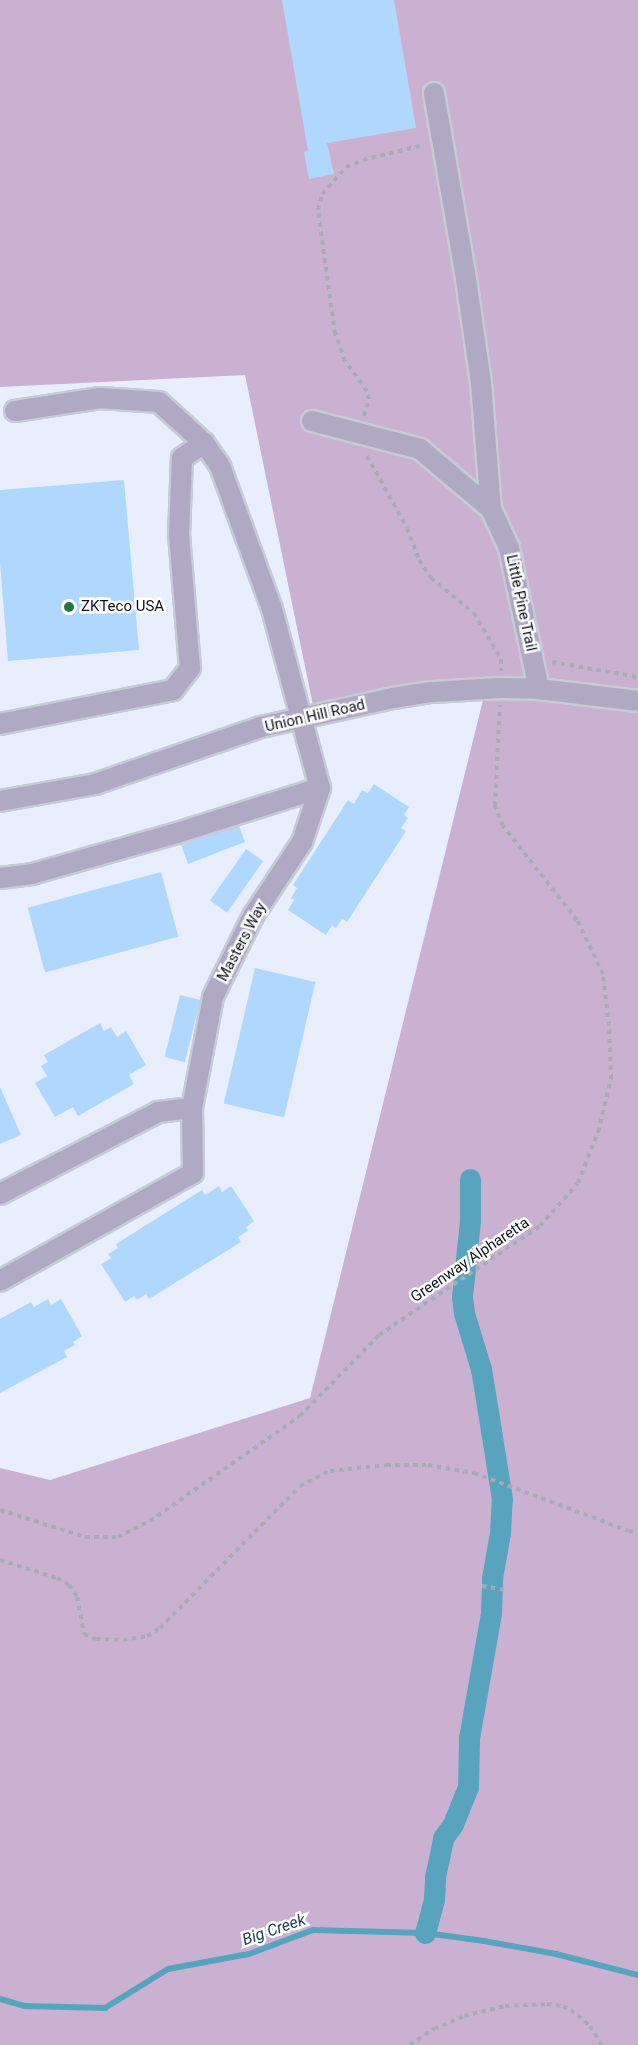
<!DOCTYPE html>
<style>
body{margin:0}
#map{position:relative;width:638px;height:2045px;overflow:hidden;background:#e9eefc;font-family:Roboto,sans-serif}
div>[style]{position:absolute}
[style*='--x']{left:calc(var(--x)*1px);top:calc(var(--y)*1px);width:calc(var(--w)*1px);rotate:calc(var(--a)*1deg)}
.green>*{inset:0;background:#cbb1d1}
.stream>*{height:6px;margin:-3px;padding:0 3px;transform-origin:3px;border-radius:3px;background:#58a4bf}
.canal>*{height:21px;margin:-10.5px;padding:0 10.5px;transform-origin:10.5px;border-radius:10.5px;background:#58a4bf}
.building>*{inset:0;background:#b0d8fe;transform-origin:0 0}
.path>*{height:4px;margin-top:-2px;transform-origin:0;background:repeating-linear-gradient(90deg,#a6abb8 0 4.5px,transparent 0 9px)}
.roads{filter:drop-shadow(2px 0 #c6cbd8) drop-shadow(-2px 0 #c6cbd8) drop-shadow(0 2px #c6cbd8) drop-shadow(0 -2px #c6cbd8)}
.minor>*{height:20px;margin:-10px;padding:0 10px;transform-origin:10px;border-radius:10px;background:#afa9c4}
.dots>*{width:16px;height:16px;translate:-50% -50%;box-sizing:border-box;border:3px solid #fff;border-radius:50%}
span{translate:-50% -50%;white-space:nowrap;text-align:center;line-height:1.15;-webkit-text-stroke:5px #fff;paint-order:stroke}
.street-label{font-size:15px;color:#0e111d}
.poi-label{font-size:15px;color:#0e111d}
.left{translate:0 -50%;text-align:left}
.water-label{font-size:16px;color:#1e414e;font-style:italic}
</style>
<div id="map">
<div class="green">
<div style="clip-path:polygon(0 0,638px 0,638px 2045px,0 2045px,0 1468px,50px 1480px,310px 1398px,485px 692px,316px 720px,245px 375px,0 387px)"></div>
</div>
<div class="stream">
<div style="--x:0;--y:1999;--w:25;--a:16"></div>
<div style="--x:24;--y:2006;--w:81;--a:1.4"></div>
<div style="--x:105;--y:2008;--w:74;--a:-31.8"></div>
<div style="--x:168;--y:1969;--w:82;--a:-10.5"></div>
<div style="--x:249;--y:1954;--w:68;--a:-20.6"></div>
<div style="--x:313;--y:1930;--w:112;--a:1.5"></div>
<div style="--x:425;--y:1933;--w:60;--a:7.7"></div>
<div style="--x:484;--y:1941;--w:73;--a:10.2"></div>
<div style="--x:556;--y:1954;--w:85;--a:14.4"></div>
</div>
<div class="canal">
<div style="--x:425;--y:1933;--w:35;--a:-75"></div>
<div style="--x:434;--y:1899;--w:22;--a:-87"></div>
<div style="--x:435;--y:1877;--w:40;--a:-78"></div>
<div style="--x:443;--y:1838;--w:17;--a:-54"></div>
<div style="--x:453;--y:1824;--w:40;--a:-68"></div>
<div style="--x:468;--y:1787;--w:49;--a:-88.8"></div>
<div style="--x:469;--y:1738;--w:127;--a:-80"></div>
<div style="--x:491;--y:1613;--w:35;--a:-88"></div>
<div style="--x:492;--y:1578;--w:46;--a:-79.9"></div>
<div style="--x:500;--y:1533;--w:34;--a:-87"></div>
<div style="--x:502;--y:1499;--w:70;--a:-99.1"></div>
<div style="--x:491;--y:1430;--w:62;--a:-99.3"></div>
<div style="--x:481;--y:1369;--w:59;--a:-106.9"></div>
<div style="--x:464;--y:1313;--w:17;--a:-97"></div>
<div style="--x:462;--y:1296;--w:75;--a:-83.9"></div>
<div style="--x:470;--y:1221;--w:42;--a:-90"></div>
</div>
<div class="building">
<div style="clip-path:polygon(282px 0,394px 0,416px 128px,327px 143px,334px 174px,309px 179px,304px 152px,308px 151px)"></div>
<div style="clip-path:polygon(124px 480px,139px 650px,8px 661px,0 563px,0 490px)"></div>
<div style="clip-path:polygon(374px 784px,409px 807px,404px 815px,408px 818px,401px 828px,406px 831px,347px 922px,342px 919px,336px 928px,332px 925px,326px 935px,288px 910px,294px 900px,291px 898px,297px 888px,293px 885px,348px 800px,354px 804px,362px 790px,368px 793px)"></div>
<div style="clip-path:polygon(239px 826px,245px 842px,188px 864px,181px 845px)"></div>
<div style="left:246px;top:849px;width:21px;height:63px;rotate:35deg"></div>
<div style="left:161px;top:872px;width:67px;height:138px;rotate:75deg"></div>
<div style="left:255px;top:968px;width:62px;height:139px;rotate:13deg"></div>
<div style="left:180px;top:995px;width:21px;height:64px;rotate:14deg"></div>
<div style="clip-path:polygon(100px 1023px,104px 1031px,111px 1027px,117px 1037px,126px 1031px,146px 1065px,129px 1075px,134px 1084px,78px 1116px,73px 1107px,55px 1117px,35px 1083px,47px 1076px,41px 1066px,48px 1062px,44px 1055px)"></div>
<div style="clip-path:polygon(0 1087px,21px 1135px,0 1144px)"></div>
<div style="clip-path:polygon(219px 1186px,222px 1192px,231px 1186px,254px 1221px,246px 1227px,248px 1231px,238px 1237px,241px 1242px,149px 1299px,146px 1294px,137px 1300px,134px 1296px,125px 1302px,101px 1264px,111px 1258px,108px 1254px,118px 1248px,116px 1244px,202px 1190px,205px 1195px)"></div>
<div style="clip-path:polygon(48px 1299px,51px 1305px,61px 1299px,82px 1336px,73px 1342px,75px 1345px,64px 1351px,67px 1357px,0 1393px,0 1319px,31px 1302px,34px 1307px)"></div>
</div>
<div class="path">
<div style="--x:364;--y:416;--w:18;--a:-74"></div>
<div style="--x:369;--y:399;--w:8;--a:-104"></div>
<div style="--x:367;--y:391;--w:37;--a:-126"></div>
<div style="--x:345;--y:361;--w:29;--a:-110"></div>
<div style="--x:335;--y:334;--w:125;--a:-97.8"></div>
<div style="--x:318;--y:210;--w:16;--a:-76"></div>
<div style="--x:322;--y:194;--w:36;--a:-48"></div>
<div style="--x:346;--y:167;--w:18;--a:-22"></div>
<div style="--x:363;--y:160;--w:62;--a:-14"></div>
<div style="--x:367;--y:456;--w:82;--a:60.9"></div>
<div style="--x:407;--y:528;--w:34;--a:69"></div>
<div style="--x:419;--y:560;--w:22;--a:56"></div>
<div style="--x:431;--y:578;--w:55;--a:39.1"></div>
<div style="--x:474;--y:613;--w:53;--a:59.6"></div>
<div style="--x:501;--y:659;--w:12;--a:90"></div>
<div style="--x:552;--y:662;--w:87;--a:9.9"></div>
<div style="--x:0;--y:1510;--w:89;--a:17.6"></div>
<div style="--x:85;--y:1537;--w:33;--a:0"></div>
<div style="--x:118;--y:1537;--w:36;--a:-27"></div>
<div style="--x:150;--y:1521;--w:183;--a:-35"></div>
<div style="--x:300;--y:1416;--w:113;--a:-45.7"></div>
<div style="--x:379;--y:1335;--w:194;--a:-34.1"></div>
<div style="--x:540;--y:1226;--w:57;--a:-48.5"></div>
<div style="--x:578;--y:1183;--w:55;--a:-68.6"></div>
<div style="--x:598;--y:1132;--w:55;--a:-76.2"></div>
<div style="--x:611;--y:1079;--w:53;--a:-92.2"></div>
<div style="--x:609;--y:1026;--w:52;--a:-96.6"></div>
<div style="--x:603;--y:974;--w:60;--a:-115.7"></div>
<div style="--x:577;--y:920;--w:120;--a:-128.2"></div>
<div style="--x:503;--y:826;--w:22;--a:-112"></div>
<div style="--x:495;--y:806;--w:101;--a:-87.2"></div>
<div style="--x:0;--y:1560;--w:60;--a:17.5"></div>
<div style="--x:57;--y:1578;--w:14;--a:30"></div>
<div style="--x:69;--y:1585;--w:14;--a:56"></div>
<div style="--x:77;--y:1597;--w:38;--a:79"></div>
<div style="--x:84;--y:1634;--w:13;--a:23"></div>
<div style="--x:96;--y:1639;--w:27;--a:2"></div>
<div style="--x:123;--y:1640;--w:24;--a:-9"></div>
<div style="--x:147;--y:1636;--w:15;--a:-32"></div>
<div style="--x:160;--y:1628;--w:199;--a:-45.4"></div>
<div style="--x:300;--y:1486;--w:34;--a:-27"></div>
<div style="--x:330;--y:1471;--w:56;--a:-6.1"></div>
<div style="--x:386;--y:1465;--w:42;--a:0"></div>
<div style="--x:428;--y:1465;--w:47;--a:9.9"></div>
<div style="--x:474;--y:1473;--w:165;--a:20.5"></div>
<div style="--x:629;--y:1531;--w:9;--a:6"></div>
<div style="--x:482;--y:1586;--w:22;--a:10"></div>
<div style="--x:410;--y:2045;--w:29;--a:-34"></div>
<div style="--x:434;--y:2029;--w:33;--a:-23"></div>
<div style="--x:464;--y:2016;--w:42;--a:-13.7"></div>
<div style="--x:505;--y:2006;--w:42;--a:-2.7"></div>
<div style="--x:547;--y:2004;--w:16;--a:7"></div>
<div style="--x:563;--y:2006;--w:17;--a:31"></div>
<div style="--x:578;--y:2015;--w:16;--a:43"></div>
<div style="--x:590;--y:2026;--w:22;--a:58"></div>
</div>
<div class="roads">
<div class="minor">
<div style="--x:434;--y:93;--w:182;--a:80.2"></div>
<div style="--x:465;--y:272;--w:112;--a:81.8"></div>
<div style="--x:481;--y:383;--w:126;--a:85.5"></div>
<div style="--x:15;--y:411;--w:86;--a:-8.7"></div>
<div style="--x:100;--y:398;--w:59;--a:3.9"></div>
<div style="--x:159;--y:402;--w:61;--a:42.3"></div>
<div style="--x:312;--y:421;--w:112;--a:14.5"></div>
<div style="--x:420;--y:449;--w:93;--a:40.2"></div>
<div style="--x:491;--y:509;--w:43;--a:65.2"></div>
<div style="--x:509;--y:548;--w:144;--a:78"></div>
<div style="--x:0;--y:724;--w:176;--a:-11.1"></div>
<div style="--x:173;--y:690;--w:28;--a:-52"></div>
<div style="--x:190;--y:668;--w:133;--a:-94.7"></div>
<div style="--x:179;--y:535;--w:77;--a:-87.8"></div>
<div style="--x:182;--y:458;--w:27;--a:-34"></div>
<div style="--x:204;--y:443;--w:28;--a:55"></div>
<div style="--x:220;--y:466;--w:152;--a:70"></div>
<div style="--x:272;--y:609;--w:185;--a:75"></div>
<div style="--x:320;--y:788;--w:57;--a:108.4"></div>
<div style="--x:302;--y:842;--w:89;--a:123.5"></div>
<div style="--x:253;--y:916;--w:90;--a:116.3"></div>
<div style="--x:213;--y:997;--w:113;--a:100.7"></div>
<div style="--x:192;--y:1108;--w:65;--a:89.1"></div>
<div style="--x:193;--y:1173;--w:221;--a:150.8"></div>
<div style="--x:0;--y:801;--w:97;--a:-10.1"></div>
<div style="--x:95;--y:784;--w:176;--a:-19"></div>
<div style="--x:261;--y:727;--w:135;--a:-12.4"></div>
<div style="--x:393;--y:698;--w:39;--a:-9"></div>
<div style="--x:432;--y:692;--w:68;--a:-3.4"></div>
<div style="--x:500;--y:688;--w:39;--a:1"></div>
<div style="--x:539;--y:689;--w:100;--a:6.9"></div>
<div style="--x:0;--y:878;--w:32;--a:-7"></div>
<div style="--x:32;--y:874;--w:151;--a:-15.8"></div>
<div style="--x:177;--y:833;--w:150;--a:-17.5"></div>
<div style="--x:0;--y:1194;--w:178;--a:-27.4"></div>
<div style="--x:158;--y:1112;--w:34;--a:-7"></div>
</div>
</div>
<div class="dots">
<div style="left:69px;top:607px;background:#287342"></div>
</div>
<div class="street-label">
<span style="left:521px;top:603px;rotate:78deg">Little Pine Trail</span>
<span style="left:315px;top:716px;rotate:-13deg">Union Hill Road</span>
<span style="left:242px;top:942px;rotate:-62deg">Masters Way</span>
<span style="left:470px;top:1260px;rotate:-34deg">Greenway Alpharetta</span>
</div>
<div class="poi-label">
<span class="left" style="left:81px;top:607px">ZKTeco USA</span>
</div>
<div class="water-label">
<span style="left:274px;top:1930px;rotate:-19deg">Big Creek</span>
</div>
</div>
